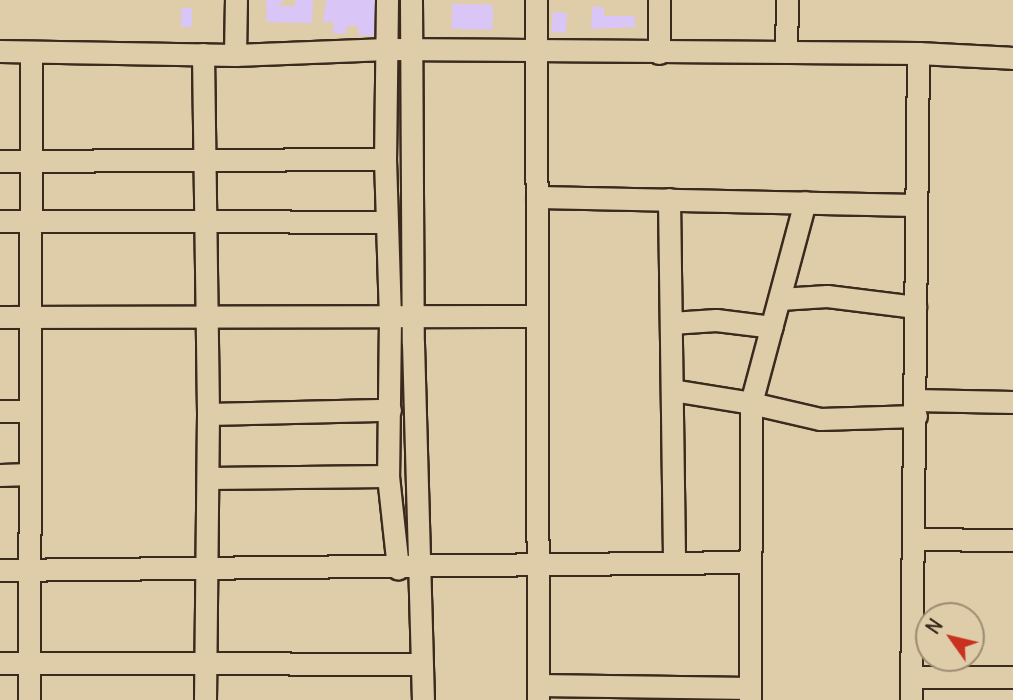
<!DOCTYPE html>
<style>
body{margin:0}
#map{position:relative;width:1013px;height:700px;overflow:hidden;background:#dfcdaa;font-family:Delius,sans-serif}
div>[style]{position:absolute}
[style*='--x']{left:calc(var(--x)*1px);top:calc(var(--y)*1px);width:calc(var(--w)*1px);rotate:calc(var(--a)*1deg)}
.building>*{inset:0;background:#d9c5f6;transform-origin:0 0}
.roads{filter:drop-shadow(2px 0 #3b2a1e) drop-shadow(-2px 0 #3b2a1e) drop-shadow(0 2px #3b2a1e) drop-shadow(0 -2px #3b2a1e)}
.minor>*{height:21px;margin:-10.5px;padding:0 10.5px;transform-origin:10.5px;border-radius:10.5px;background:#dfcdaa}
span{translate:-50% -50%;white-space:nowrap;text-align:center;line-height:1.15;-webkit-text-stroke:6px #dfcdaa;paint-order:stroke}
.north{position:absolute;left:915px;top:602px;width:70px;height:70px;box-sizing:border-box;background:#dfcdaa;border:2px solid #9d8c72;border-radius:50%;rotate:304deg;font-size:19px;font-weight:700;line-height:28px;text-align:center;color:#3b2a1e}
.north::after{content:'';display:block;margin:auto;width:24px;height:32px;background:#c8321e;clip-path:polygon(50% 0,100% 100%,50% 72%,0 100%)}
</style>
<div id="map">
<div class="building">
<div style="clip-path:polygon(266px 0,284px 0,278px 6px,295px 6px,295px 0,313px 0,312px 23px,267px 22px)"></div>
<div style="clip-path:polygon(326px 0,380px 0,379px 36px,358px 35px,358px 26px,347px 26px,345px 34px,333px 33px,333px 21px,323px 23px)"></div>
<div style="left:452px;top:4px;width:41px;height:25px;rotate:1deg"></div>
<div style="clip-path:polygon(592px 7px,604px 7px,604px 16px,635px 16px,635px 27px,591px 29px)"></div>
<div style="left:181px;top:8px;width:11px;height:19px"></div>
<div style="left:553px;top:12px;width:14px;height:20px;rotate:4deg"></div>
</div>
<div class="roads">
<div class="minor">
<div style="--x:387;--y:0;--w:159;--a:90.7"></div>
<div style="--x:385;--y:159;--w:159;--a:88.2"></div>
<div style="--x:390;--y:318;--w:158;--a:90.7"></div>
<div style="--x:388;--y:476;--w:93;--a:83.8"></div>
<div style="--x:411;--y:0;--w:343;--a:89.7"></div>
<div style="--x:413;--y:343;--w:357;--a:88.4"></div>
<div style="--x:536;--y:0;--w:700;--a:89.84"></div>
<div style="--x:659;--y:0;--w:53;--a:90"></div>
<div style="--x:0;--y:51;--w:235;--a:1"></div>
<div style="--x:235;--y:55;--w:152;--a:-2.3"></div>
<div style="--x:387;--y:49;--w:531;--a:0.43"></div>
<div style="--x:918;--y:53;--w:95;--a:3"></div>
<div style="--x:786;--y:52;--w:52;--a:-88.9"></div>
<div style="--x:203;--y:54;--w:360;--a:89.2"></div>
<div style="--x:208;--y:414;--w:286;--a:90.6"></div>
<div style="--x:235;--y:55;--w:55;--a:-89"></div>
<div style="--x:0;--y:161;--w:385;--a:-0.3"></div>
<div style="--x:537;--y:197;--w:379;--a:1.2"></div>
<div style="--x:669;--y:199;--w:364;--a:89.2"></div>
<div style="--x:0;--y:221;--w:385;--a:0.1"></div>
<div style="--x:780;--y:299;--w:47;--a:-3.7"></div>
<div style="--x:827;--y:296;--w:89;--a:7.1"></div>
<div style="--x:0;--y:317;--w:537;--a:-0.11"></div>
<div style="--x:671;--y:323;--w:45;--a:-3.8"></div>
<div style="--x:716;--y:320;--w:56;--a:7.1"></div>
<div style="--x:672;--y:390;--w:80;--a:9.3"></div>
<div style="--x:751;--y:403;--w:71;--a:13.1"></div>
<div style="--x:820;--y:419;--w:96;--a:-1.8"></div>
<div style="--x:914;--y:400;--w:99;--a:1.2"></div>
<div style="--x:0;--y:411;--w:30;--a:0"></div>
<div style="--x:208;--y:414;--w:182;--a:-1.3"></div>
<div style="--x:0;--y:475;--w:30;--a:-2"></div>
<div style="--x:208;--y:478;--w:180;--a:-0.6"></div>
<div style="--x:913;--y:539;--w:100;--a:0.6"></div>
<div style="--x:0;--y:570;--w:750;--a:-0.61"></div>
<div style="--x:0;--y:663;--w:421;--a:0.1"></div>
<div style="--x:911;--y:677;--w:102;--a:0"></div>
<div style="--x:538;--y:685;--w:212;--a:0.8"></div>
<div style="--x:29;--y:700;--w:648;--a:-89.82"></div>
<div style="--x:750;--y:700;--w:297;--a:-89.8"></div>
<div style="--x:751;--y:403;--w:208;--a:-75"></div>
<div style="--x:911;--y:700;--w:647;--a:-89.38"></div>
</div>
</div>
<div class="north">N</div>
</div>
